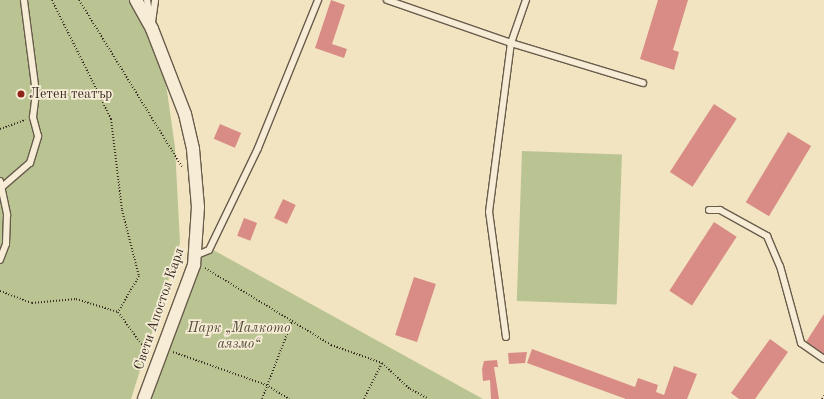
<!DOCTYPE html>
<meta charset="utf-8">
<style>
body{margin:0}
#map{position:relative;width:824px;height:399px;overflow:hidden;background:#f2e4c1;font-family:"Old Standard TT",serif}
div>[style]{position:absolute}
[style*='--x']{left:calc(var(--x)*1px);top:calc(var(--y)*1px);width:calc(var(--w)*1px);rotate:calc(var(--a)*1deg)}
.green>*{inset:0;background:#bac493;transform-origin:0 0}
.building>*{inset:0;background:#d98c85;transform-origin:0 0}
.path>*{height:2px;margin-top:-1px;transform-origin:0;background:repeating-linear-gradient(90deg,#3a2e24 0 1px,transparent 0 3px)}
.roads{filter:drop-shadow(1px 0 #685c4b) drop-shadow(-1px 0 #685c4b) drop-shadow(0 1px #685c4b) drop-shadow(0 -1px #685c4b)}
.lane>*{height:6px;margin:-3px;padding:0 3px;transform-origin:3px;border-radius:3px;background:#f7edd7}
.street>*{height:12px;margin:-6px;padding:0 6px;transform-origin:6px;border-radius:6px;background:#f7edd7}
.dots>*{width:11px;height:11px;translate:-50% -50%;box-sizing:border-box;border:2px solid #f7edd7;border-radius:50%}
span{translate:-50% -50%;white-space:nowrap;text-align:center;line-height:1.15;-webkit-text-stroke:3.5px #f7edd7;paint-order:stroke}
.poi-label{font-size:14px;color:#3a2e24}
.left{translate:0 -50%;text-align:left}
.street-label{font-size:14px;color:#3a2e24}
.park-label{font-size:14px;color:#544c3a;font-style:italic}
</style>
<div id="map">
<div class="green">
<div style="clip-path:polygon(0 0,154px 0,175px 147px,180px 243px,131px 399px,0 399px)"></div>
<div style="left:522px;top:151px;width:100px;height:150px;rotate:2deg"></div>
<div style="clip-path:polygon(206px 246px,483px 399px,148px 399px)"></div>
</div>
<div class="building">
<div style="clip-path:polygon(331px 0,345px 5px,332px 44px,347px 49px,344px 58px,315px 48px)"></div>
<div style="clip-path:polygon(658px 0,688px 0,673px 50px,679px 52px,674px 70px,640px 59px)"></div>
<div style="left:714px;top:104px;width:27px;height:81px;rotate:33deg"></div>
<div style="left:220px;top:124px;width:23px;height:16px;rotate:23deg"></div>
<div style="left:788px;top:132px;width:27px;height:82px;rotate:31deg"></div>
<div style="left:283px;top:199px;width:14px;height:21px;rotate:25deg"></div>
<div style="left:244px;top:218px;width:14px;height:19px;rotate:21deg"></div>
<div style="left:714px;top:222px;width:27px;height:82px;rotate:33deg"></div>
<div style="left:414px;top:277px;width:23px;height:61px;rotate:18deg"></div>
<div style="clip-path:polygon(824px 314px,824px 354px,806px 342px)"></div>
<div style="clip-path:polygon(770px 339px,788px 352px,755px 399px,739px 399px,731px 393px)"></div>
<div style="clip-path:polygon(532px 349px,635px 387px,638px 378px,658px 385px,656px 392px,664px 395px,674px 366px,697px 374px,687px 399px,626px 399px,527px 363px)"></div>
<div style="clip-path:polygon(527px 352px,525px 363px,509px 364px,508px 353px)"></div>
<div style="clip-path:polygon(497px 360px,498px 367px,494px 367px,499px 399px,491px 399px,490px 380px,483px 381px,482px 369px,484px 361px)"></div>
</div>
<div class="path">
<div style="--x:52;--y:0;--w:133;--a:63.6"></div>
<div style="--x:111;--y:119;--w:92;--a:83.1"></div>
<div style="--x:122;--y:210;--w:68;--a:75.6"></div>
<div style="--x:139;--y:276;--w:42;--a:120.3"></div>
<div style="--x:79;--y:0;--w:196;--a:58.3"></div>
<div style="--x:0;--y:129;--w:27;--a:-20"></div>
<div style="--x:205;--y:268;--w:148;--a:31.4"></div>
<div style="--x:331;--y:345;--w:54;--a:19.4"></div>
<div style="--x:382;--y:363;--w:38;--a:43"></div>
<div style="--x:410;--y:389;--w:21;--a:28"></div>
<div style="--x:0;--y:291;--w:34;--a:21"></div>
<div style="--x:32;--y:303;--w:44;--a:-5.2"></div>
<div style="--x:76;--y:299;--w:44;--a:17.2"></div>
<div style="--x:118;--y:312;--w:39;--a:54"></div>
<div style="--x:141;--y:344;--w:11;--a:34"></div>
<div style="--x:173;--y:352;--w:99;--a:19.5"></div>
<div style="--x:266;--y:385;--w:27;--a:31"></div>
<div style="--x:262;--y:399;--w:84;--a:-69"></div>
<div style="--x:364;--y:399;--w:40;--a:-63.4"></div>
<div style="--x:822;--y:399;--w:4;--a:-56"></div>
</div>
<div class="roads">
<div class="lane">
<div style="--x:147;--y:0;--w:18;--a:81"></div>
<div style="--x:387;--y:0;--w:131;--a:19.1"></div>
<div style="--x:511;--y:43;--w:138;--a:16.9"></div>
<div style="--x:152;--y:22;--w:22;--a:-82"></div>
<div style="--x:0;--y:181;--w:35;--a:78"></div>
<div style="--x:7;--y:215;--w:29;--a:92"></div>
<div style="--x:6;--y:244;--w:17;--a:111"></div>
<div style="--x:2;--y:187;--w:37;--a:-41"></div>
<div style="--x:30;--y:163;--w:28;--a:-73"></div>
<div style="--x:38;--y:136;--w:20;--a:-105"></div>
<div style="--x:33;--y:117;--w:24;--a:-83"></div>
<div style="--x:36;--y:93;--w:94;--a:-97.4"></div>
<div style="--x:709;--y:210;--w:11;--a:0"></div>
<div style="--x:720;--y:210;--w:54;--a:29"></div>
<div style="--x:767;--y:236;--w:33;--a:67"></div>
<div style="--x:780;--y:266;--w:80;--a:74.7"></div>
<div style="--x:801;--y:343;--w:28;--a:35"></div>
<div style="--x:197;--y:255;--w:13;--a:-23"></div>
<div style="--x:209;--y:250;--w:113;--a:-64.3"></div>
<div style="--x:258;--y:148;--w:160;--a:-67.9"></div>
<div style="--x:506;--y:337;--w:126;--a:-97.7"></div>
<div style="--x:489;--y:212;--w:170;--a:-82.6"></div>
<div style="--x:511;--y:43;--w:46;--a:-70.8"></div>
</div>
<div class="street">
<div style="--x:136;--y:0;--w:33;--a:61"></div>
<div style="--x:152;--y:29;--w:91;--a:68.8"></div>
<div style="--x:185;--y:114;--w:36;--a:77"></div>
<div style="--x:193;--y:149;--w:58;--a:85.1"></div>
<div style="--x:198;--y:207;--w:58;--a:93.9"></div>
<div style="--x:194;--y:265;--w:143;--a:110.5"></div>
</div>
</div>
<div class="dots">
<div style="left:21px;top:94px;background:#8f2418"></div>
</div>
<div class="poi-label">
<span class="left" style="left:29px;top:94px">Летен театър</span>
</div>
<div class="street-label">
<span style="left:159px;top:309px;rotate:-71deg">Свети Апостол Карл</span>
</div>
<div class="park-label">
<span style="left:239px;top:336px">Парк „Малкото<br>аязмо“</span>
</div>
</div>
